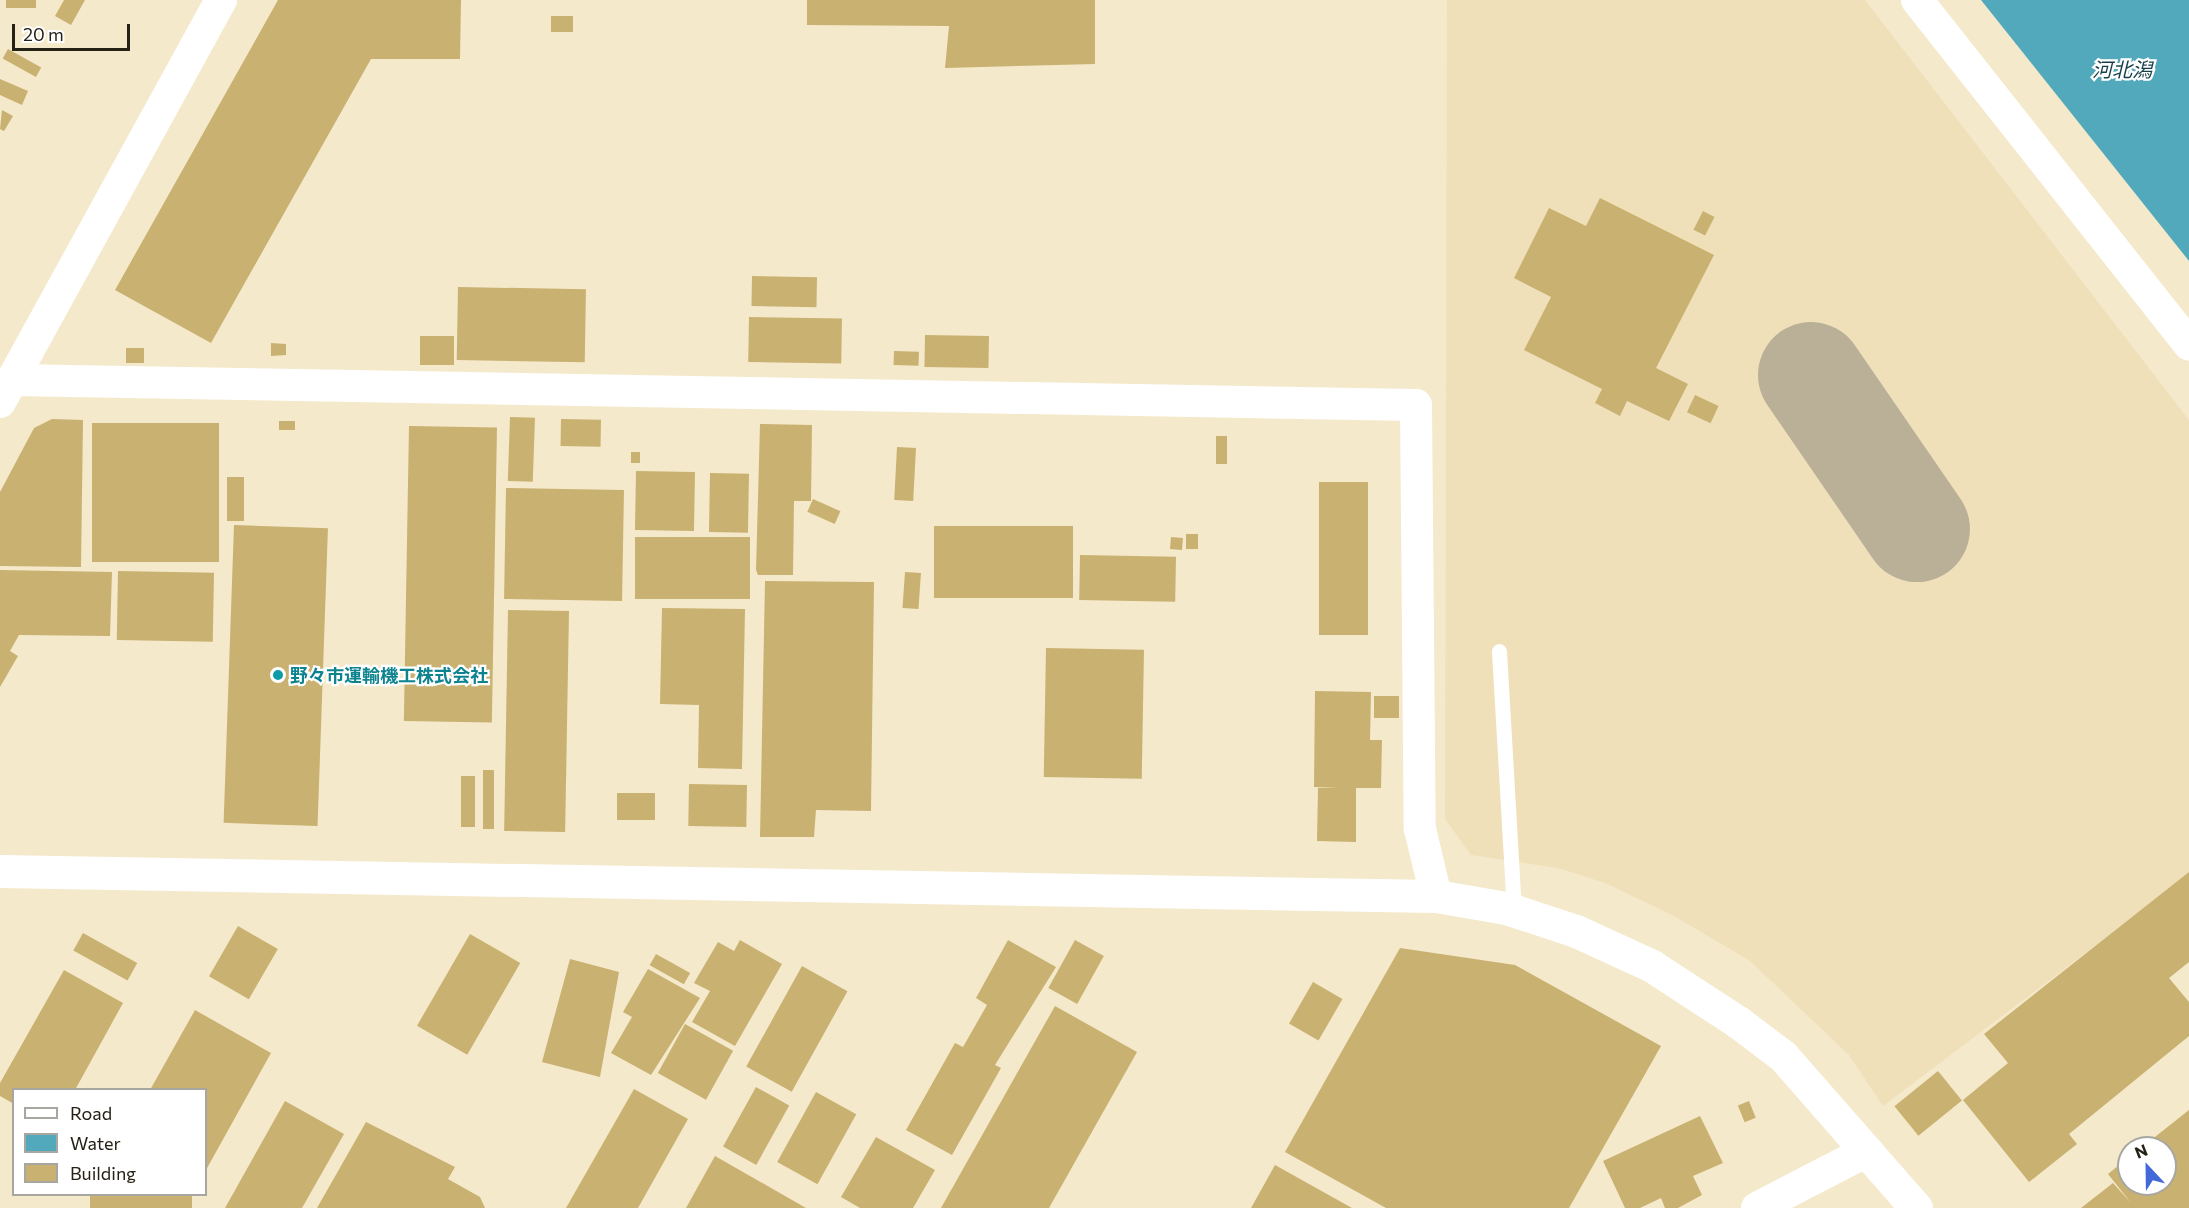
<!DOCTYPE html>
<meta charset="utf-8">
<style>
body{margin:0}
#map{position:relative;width:2189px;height:1208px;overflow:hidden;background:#f5e9cb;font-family:Commissioner,"Noto Sans JP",sans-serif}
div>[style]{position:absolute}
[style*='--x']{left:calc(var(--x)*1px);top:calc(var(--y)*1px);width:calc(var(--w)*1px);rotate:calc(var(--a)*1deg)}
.built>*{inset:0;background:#efe0ba}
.water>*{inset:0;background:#52a9bc}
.taxiway>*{height:106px;margin:-53px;padding:0 53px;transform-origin:53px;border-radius:53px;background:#bab097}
.building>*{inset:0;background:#c9b171;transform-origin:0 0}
.service>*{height:15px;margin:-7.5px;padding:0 7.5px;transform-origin:7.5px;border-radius:7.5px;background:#fff}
.minor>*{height:32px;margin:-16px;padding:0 16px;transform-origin:16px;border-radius:16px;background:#fff}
.tertiary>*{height:33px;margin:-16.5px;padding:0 16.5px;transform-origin:16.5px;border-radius:16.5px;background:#fff}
.dots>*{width:16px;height:16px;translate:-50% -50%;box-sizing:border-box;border:3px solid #fff;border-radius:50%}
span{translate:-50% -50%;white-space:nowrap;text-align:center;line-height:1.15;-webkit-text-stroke:4.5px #fff;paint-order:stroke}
.culture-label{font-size:18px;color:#0d838f;font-weight:700}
.left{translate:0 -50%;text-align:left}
.water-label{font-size:20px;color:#163f47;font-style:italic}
.legend{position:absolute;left:12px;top:1088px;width:195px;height:108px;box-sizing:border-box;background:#fff;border:2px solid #a8a6a1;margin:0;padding:8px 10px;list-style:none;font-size:18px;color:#252115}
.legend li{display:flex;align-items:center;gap:12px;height:30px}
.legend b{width:30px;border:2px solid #a8a6a1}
.north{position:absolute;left:2117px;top:1136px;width:60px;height:60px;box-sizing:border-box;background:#fff;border:2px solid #a8a6a1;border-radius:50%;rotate:338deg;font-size:16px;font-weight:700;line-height:24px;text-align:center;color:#252115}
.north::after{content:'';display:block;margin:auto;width:21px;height:27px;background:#4268da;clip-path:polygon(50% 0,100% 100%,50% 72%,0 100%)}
.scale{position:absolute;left:12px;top:24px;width:118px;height:27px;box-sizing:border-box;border:3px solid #252115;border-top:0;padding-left:8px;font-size:18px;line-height:21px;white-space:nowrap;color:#252115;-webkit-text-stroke:4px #fff;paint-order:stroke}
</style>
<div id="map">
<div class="built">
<div style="clip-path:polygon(1447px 0,1865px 0,2189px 420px,2189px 875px,1883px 1106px,1849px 1055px,1750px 961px,1674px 916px,1605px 883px,1558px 868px,1471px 855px,1445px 819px)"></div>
</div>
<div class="water">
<div style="clip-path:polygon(1981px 0,2189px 0,2189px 261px)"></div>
</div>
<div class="taxiway">
<div style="--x:1811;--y:375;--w:187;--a:55.5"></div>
</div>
<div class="building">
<div style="left:6px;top:0;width:30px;height:8px"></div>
<div style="clip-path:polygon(64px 0,85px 0,71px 25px,55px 16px)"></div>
<div style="clip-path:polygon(278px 0,461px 0,460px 59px,371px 59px,211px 343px,115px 290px)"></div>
<div style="clip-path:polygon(807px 0,1095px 0,1095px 64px,945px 68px,949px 26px,807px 25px)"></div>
<div style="left:551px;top:16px;width:22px;height:16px"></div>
<div style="left:8px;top:49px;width:38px;height:11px;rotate:29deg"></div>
<div style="clip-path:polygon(0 79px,28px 91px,22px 105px,0 95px)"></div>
<div style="clip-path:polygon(2px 110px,13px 116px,4px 131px,0 129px)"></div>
<div style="clip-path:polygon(1600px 198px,1714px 255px,1656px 368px,1688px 384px,1669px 421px,1627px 401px,1620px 416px,1595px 403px,1602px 389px,1524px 350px,1551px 297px,1514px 278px,1549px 208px,1586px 226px)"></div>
<div style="left:1703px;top:211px;width:13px;height:21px;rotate:27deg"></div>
<div style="left:752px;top:276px;width:65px;height:30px;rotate:1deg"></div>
<div style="left:458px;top:287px;width:128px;height:73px;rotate:1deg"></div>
<div style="left:749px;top:317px;width:93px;height:45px;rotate:1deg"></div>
<div style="left:925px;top:335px;width:64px;height:32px;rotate:1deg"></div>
<div style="left:420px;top:336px;width:34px;height:29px"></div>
<div style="clip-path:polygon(271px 343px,286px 344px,286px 355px,271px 356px)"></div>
<div style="left:126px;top:348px;width:18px;height:15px"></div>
<div style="left:894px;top:351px;width:25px;height:14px;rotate:2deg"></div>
<div style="left:1695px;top:395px;width:26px;height:19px;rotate:25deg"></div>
<div style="left:510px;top:417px;width:25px;height:64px;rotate:2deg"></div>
<div style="clip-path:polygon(52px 419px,83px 420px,81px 567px,0 566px,0 492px,34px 428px)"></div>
<div style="left:561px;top:419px;width:40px;height:27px;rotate:1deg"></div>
<div style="left:279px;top:421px;width:16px;height:9px"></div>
<div style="left:92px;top:423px;width:127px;height:139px"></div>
<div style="clip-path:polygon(760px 424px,812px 425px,811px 501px,794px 501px,793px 575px,758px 575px,756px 570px)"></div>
<div style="left:409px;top:426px;width:88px;height:295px;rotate:1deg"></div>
<div style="left:1216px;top:436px;width:11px;height:28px"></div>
<div style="left:897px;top:447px;width:19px;height:53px;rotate:3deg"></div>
<div style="left:631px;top:452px;width:9px;height:11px"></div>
<div style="left:636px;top:471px;width:59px;height:59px;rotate:1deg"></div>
<div style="left:710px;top:473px;width:39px;height:59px;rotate:1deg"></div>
<div style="left:227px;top:477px;width:17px;height:44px"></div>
<div style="left:1319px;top:482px;width:49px;height:153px"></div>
<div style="left:506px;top:488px;width:118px;height:111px;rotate:1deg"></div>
<div style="left:813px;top:499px;width:30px;height:14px;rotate:24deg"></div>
<div style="left:234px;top:525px;width:94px;height:298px;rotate:2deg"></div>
<div style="left:934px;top:526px;width:139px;height:72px"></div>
<div style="left:1186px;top:534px;width:12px;height:15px"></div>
<div style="left:635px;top:537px;width:115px;height:62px"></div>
<div style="left:1171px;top:537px;width:12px;height:12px;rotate:5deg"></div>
<div style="left:1080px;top:555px;width:96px;height:45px;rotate:1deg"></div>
<div style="clip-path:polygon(0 570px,112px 572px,110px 636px,19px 635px,10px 651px,18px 656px,0 687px)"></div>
<div style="left:118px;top:571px;width:96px;height:69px;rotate:1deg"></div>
<div style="left:905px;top:572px;width:16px;height:36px;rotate:4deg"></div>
<div style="clip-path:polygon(765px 581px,874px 582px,871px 811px,816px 810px,814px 837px,760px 837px)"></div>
<div style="clip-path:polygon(662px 608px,745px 609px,742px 769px,698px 768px,699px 705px,660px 704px)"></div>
<div style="left:508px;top:610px;width:61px;height:221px;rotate:1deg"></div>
<div style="left:1046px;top:648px;width:98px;height:129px;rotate:1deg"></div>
<div style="clip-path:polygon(1315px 691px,1371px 692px,1370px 740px,1382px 740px,1381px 788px,1356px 788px,1356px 842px,1317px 841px,1318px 788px,1339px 788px,1314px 787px)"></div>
<div style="left:1374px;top:696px;width:25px;height:22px"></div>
<div style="left:483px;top:770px;width:11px;height:59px"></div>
<div style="left:461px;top:776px;width:14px;height:51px"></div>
<div style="left:689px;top:784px;width:58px;height:42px;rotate:1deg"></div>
<div style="left:617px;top:793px;width:38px;height:27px"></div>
<div style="clip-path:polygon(2189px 872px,2189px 962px,2169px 978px,2189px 1002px,2189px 1036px,2069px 1134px,2077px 1144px,2029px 1182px,1963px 1100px,2008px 1063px,1984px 1034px)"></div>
<div style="left:238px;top:926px;width:46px;height:58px;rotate:30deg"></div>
<div style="left:83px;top:933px;width:62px;height:20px;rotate:29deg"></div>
<div style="left:470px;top:934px;width:58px;height:106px;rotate:30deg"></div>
<div style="clip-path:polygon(740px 940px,782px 964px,735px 1046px,692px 1022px,710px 991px,694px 983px,718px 942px,734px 951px)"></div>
<div style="clip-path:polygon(1008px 940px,1056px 967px,995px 1065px,1001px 1068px,952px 1155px,906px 1130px,955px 1043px,963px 1047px,987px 1005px,976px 998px)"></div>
<div style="left:1075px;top:940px;width:33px;height:55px;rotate:29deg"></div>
<div style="clip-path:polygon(1400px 948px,1515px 965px,1661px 1046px,1569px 1208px,1386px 1208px,1285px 1152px)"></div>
<div style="left:656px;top:954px;width:39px;height:13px;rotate:29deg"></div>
<div style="clip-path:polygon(570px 959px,619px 972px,600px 1077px,542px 1062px)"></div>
<div style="left:802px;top:966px;width:52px;height:115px;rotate:29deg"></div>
<div style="clip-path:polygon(648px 969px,700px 998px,651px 1075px,611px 1053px,632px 1017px,623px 1012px)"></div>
<div style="clip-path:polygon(64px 970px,123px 1003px,75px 1090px,14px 1090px,14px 1104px,0 1096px,0 1083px)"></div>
<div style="left:1313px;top:982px;width:34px;height:48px;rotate:30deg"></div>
<div style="clip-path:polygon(1055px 1006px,1137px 1052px,1049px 1208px,941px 1208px)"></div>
<div style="clip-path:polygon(195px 1010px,271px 1053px,206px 1170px,206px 1090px,150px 1090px)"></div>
<div style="left:685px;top:1024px;width:55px;height:56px;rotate:29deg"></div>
<div style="left:1938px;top:1071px;width:38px;height:56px;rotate:51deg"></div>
<div style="left:756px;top:1087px;width:38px;height:68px;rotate:29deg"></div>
<div style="clip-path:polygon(634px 1089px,688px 1119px,638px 1208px,566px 1208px)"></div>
<div style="left:816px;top:1092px;width:46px;height:80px;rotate:29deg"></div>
<div style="clip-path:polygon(285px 1101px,344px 1134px,302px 1208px,225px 1208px)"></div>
<div style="left:1749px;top:1101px;width:18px;height:12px;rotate:68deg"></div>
<div style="clip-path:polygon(2189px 1110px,2189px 1208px,2081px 1208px,2113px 1183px,2131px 1203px,2108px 1174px,2129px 1157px,2129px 1184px,2165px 1184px,2165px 1148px,2141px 1148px)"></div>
<div style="clip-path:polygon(1700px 1116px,1723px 1163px,1693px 1176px,1702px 1195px,1678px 1208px,1665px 1208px,1661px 1198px,1640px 1208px,1625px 1208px,1603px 1161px)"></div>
<div style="clip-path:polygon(366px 1122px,455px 1167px,448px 1179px,480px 1197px,485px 1208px,317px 1208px)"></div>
<div style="clip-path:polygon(876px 1137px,935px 1170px,913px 1208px,860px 1208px,841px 1197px)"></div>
<div style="clip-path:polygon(715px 1156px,806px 1208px,686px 1208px)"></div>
<div style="clip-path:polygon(1275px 1165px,1352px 1208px,1251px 1208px)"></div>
<div style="left:90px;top:1194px;width:102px;height:16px"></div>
</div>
<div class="service">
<div style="--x:1499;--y:651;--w:260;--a:86.7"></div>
</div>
<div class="minor">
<div style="--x:1917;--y:0;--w:439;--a:51.7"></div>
<div style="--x:13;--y:380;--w:1403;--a:1.02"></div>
<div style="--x:1416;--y:405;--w:424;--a:89.5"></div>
<div style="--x:1420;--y:829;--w:69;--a:76.6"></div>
<div style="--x:0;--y:402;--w:459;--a:-61.2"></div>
<div style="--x:1757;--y:1208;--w:124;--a:-27.4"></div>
</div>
<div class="tertiary">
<div style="--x:0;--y:871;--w:1436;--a:1"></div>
<div style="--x:1436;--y:896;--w:71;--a:9.7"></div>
<div style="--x:1506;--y:908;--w:74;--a:18.2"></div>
<div style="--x:1576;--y:931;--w:84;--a:24.7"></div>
<div style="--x:1652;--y:966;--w:103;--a:33.1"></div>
<div style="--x:1738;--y:1022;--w:56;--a:37.1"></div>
<div style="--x:1783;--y:1056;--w:202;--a:48.8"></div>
</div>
<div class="dots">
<div style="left:278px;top:675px;background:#0f9aa8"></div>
</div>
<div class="culture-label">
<span class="left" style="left:290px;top:675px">野々市運輸機工株式会社</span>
</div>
<div class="water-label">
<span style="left:2122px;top:69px">河北潟</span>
</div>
<ul class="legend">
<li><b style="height:8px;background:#fff"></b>Road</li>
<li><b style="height:16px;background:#52a9bc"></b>Water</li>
<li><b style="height:16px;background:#c9b171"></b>Building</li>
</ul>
<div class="north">N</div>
<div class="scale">20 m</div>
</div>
